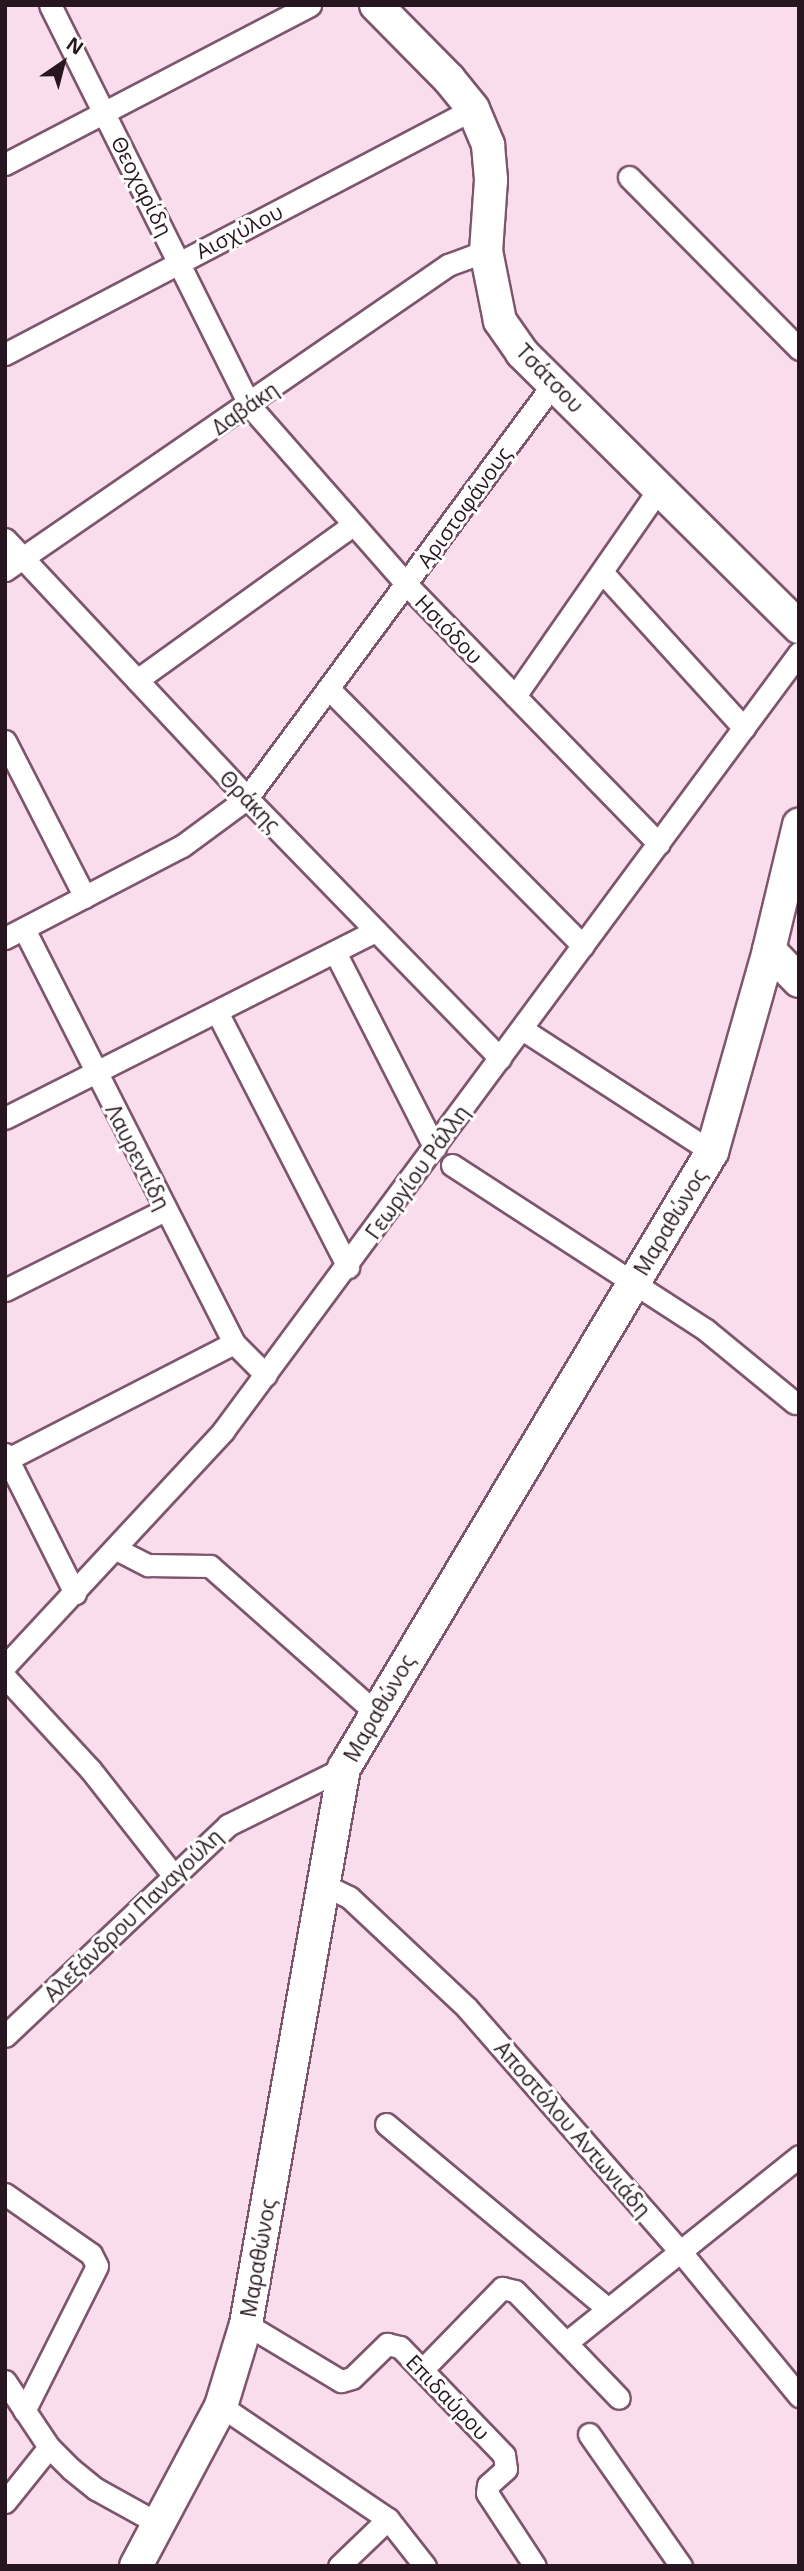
<!DOCTYPE html>
<meta charset="utf-8">
<style>
body{margin:0}
#map{position:relative;width:804px;height:2571px;overflow:hidden;background:#fadded;font-family:"Open Sans",sans-serif}
div>[style]{position:absolute}
[style*='--x']{left:calc(var(--x)*1px);top:calc(var(--y)*1px);width:calc(var(--w)*1px);rotate:calc(var(--a)*1deg)}
.roads{filter:drop-shadow(2px 0 #7e556e) drop-shadow(-2px 0 #7e556e) drop-shadow(0 2px #7e556e) drop-shadow(0 -2px #7e556e)}
.street>*{height:21px;margin:-10.5px;padding:0 10.5px;transform-origin:10.5px;border-radius:10.5px;background:#fff}
.secondary>*{height:32px;margin:-16px;padding:0 16px;transform-origin:16px;border-radius:16px;background:#fff}
span{translate:-50% -50%;white-space:nowrap;text-align:center;line-height:1.15;-webkit-text-stroke:6px #fff;paint-order:stroke}
.street-label{font-size:21px;color:#271620}
.frame{position:absolute;inset:0;border:7px solid #271620;pointer-events:none}
.north{position:absolute;left:28px;top:28px;width:70px;height:70px;-webkit-text-stroke:5px #fff;paint-order:stroke;rotate:35deg;font-size:19px;font-weight:700;line-height:28px;text-align:center;color:#271620}
.north::after{content:'';display:block;margin:auto;width:24px;height:32px;background:#271620;clip-path:polygon(50% 0,100% 100%,50% 72%,0 100%)}
</style>
<div id="map">
<div class="roads">
<div class="street">
<div style="--x:50;--y:5;--w:447;--a:63.5"></div>
<div style="--x:249;--y:405;--w:240;--a:48.7"></div>
<div style="--x:407;--y:585;--w:361;--a:45.8"></div>
<div style="--x:5;--y:164;--w:344;--a:-27.5"></div>
<div style="--x:629;--y:177;--w:242;--a:45.3"></div>
<div style="--x:5;--y:354;--w:528;--a:-27.63"></div>
<div style="--x:5;--y:539;--w:354;--a:46.9"></div>
<div style="--x:247;--y:798;--w:363;--a:45.8"></div>
<div style="--x:5;--y:570;--w:538;--a:-34.55"></div>
<div style="--x:448;--y:265;--w:40;--a:-20.2"></div>
<div style="--x:602;--y:572;--w:211;--a:47.7"></div>
<div style="--x:137;--y:680;--w:266;--a:-35.7"></div>
<div style="--x:329;--y:689;--w:361;--a:45.3"></div>
<div style="--x:515;--y:696;--w:252;--a:-55.2"></div>
<div style="--x:5;--y:741;--w:175;--a:62.9"></div>
<div style="--x:24;--y:929;--w:464;--a:63.1"></div>
<div style="--x:234;--y:1343;--w:45;--a:45"></div>
<div style="--x:5;--y:938;--w:199;--a:-27.5"></div>
<div style="--x:182;--y:846;--w:81;--a:-36.4"></div>
<div style="--x:247;--y:798;--w:516;--a:-53.51"></div>
<div style="--x:335;--y:952;--w:220;--a:63"></div>
<div style="--x:217;--y:1012;--w:287;--a:62.8"></div>
<div style="--x:522;--y:1029;--w:226;--a:32.9"></div>
<div style="--x:5;--y:1118;--w:415;--a:-26.8"></div>
<div style="--x:452;--y:1165;--w:303;--a:33"></div>
<div style="--x:706;--y:1330;--w:115;--a:39.4"></div>
<div style="--x:5;--y:1290;--w:179;--a:-26.6"></div>
<div style="--x:5;--y:1454;--w:156;--a:63.3"></div>
<div style="--x:8;--y:1459;--w:254;--a:-27.2"></div>
<div style="--x:116;--y:1549;--w:36;--a:27"></div>
<div style="--x:148;--y:1565;--w:62;--a:0.9"></div>
<div style="--x:210;--y:1566;--w:219;--a:41.5"></div>
<div style="--x:5;--y:1666;--w:321;--a:-47.1"></div>
<div style="--x:223;--y:1431;--w:968;--a:-53.49"></div>
<div style="--x:5;--y:1677;--w:125;--a:47.3"></div>
<div style="--x:90;--y:1769;--w:135;--a:51.9"></div>
<div style="--x:324;--y:1885;--w:28;--a:26"></div>
<div style="--x:349;--y:1897;--w:162;--a:43.2"></div>
<div style="--x:467;--y:2008;--w:323;--a:48.8"></div>
<div style="--x:680;--y:2251;--w:188;--a:50.6"></div>
<div style="--x:5;--y:2036;--w:307;--a:-43.4"></div>
<div style="--x:228;--y:1825;--w:129;--a:-26.2"></div>
<div style="--x:386;--y:2124;--w:289;--a:39.8"></div>
<div style="--x:5;--y:2194;--w:105;--a:34.9"></div>
<div style="--x:91;--y:2254;--w:13;--a:63"></div>
<div style="--x:97;--y:2266;--w:162;--a:116.7"></div>
<div style="--x:246;--y:2324;--w:111;--a:31"></div>
<div style="--x:341;--y:2381;--w:11;--a:-15"></div>
<div style="--x:352;--y:2378;--w:49;--a:-44.2"></div>
<div style="--x:387;--y:2344;--w:13;--a:13"></div>
<div style="--x:400;--y:2347;--w:150;--a:46.1"></div>
<div style="--x:504;--y:2455;--w:14;--a:82"></div>
<div style="--x:506;--y:2469;--w:24;--a:138"></div>
<div style="--x:488;--y:2485;--w:8;--a:97"></div>
<div style="--x:487;--y:2493;--w:87;--a:56.7"></div>
<div style="--x:566;--y:2343;--w:76;--a:46.1"></div>
<div style="--x:422;--y:2370;--w:115;--a:-45.7"></div>
<div style="--x:502;--y:2288;--w:13;--a:13"></div>
<div style="--x:515;--y:2291;--w:73;--a:45.6"></div>
<div style="--x:566;--y:2343;--w:299;--a:-38.7"></div>
<div style="--x:5;--y:2381;--w:79;--a:56.3"></div>
<div style="--x:49;--y:2447;--w:31;--a:45"></div>
<div style="--x:71;--y:2469;--w:32;--a:39"></div>
<div style="--x:96;--y:2489;--w:74;--a:29"></div>
<div style="--x:221;--y:2406;--w:202;--a:34.1"></div>
<div style="--x:388;--y:2519;--w:60;--a:51.8"></div>
<div style="--x:589;--y:2434;--w:161;--a:55.1"></div>
<div style="--x:5;--y:2502;--w:70;--a:-51.3"></div>
<div style="--x:339;--y:2566;--w:68;--a:-43.8"></div>
</div>
<div class="secondary">
<div style="--x:376;--y:5;--w:104;--a:45.4"></div>
<div style="--x:449;--y:79;--w:38;--a:51"></div>
<div style="--x:473;--y:109;--w:39;--a:67"></div>
<div style="--x:488;--y:145;--w:35;--a:85"></div>
<div style="--x:491;--y:180;--w:71;--a:94"></div>
<div style="--x:486;--y:251;--w:71;--a:78.7"></div>
<div style="--x:500;--y:321;--w:39;--a:55"></div>
<div style="--x:522;--y:353;--w:390;--a:44.7"></div>
<div style="--x:769;--y:950;--w:43;--a:45.9"></div>
<div style="--x:136;--y:2566;--w:181;--a:-62"></div>
<div style="--x:221;--y:2406;--w:86;--a:-73"></div>
<div style="--x:246;--y:2324;--w:565;--a:-80"></div>
<div style="--x:344;--y:1768;--w:718;--a:-59.15"></div>
<div style="--x:712;--y:1152;--w:210;--a:-74.2"></div>
<div style="--x:769;--y:950;--w:129;--a:-76.5"></div>
</div>
</div>
<div class="street-label">
<span style="left:142px;top:186px;rotate:63deg">Θεοχαρίδη</span>
<span style="left:239px;top:231px;rotate:-27deg">Αισχύλου</span>
<span style="left:550px;top:378px;rotate:46deg">Τσάτσου</span>
<span style="left:245px;top:408px;rotate:-35deg">Δαβάκη</span>
<span style="left:464px;top:507px;rotate:-54deg">Αριστοφάνους</span>
<span style="left:449px;top:629px;rotate:46deg">Ησιόδου</span>
<span style="left:250px;top:801px;rotate:46deg">Θράκης</span>
<span style="left:138px;top:1157px;rotate:63deg">Λαυρεντίδη</span>
<span style="left:417px;top:1172px;rotate:-54deg">Γεωργίου Ράλλη</span>
<span style="left:670px;top:1222px;rotate:-59deg">Μαραθώνος</span>
<span style="left:379px;top:1708px;rotate:-60deg">Μαραθώνος</span>
<span style="left:133px;top:1915px;rotate:-44deg">Αλεξάνδρου Παναγούλη</span>
<span style="left:573px;top:2129px;rotate:49deg">Αποστόλου Αντωνιάδη</span>
<span style="left:258px;top:2258px;rotate:-80deg">Μαραθώνος</span>
<span style="left:448px;top:2397px;rotate:46deg">Επιδαύρου</span>
</div>
<div class="frame"></div>
<div class="north">N</div>
</div>
